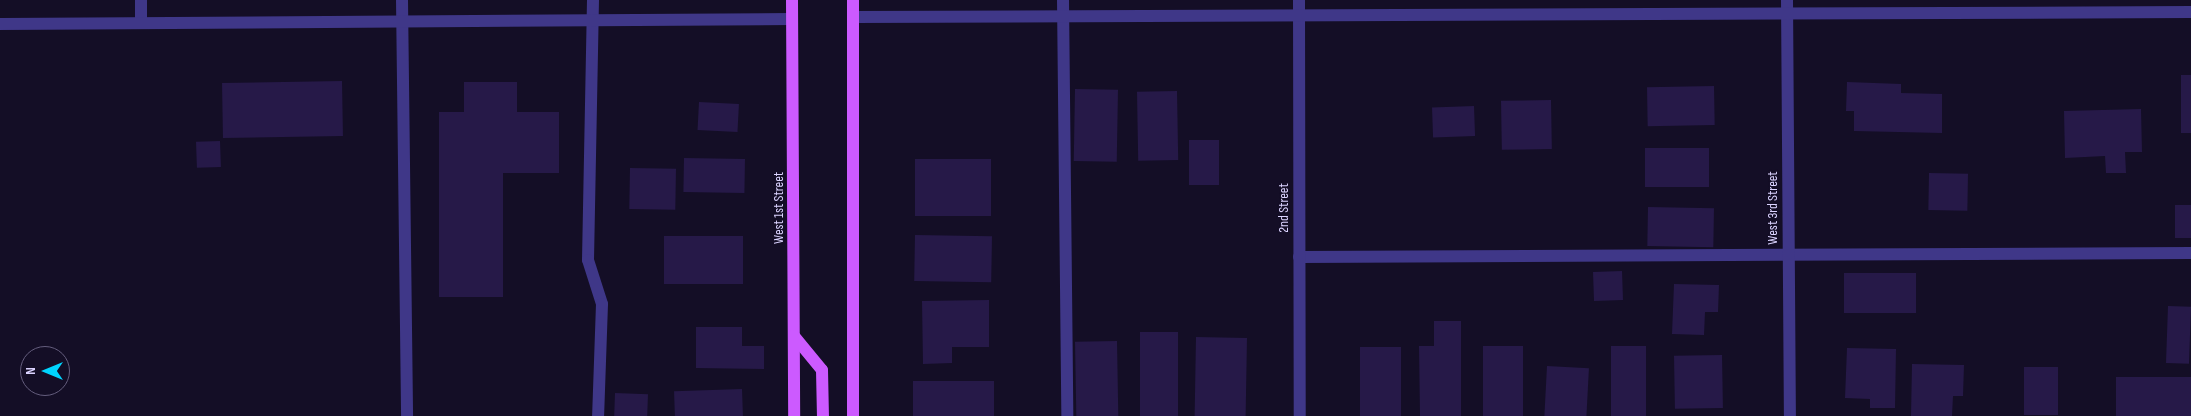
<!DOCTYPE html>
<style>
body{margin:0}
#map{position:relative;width:2191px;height:416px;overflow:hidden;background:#140e26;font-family:"Sofia Sans Condensed",sans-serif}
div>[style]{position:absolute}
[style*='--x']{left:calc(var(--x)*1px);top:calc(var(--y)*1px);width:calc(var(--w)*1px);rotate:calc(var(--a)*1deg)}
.building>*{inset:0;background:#261948;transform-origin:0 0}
.lane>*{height:12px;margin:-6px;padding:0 6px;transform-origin:6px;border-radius:6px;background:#3f3788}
.street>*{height:12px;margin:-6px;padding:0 6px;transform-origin:6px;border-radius:6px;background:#3f3788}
.primary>*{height:12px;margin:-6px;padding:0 6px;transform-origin:6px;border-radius:6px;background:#cc5aff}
span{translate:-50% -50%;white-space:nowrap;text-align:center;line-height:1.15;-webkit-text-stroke:4px #140e26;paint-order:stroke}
.street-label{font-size:14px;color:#dbd3ff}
.north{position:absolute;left:20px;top:346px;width:50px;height:50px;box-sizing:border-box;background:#140e26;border:1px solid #645d7d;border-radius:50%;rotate:270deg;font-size:14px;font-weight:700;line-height:20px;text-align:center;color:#dbd3ff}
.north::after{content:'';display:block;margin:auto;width:18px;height:22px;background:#00d4fe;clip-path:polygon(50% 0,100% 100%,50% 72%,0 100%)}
</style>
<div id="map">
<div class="building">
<div style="left:2181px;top:75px;width:10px;height:58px"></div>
<div style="left:342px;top:81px;width:55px;height:120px;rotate:89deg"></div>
<div style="clip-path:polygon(464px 82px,517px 82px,517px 112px,559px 112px,559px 173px,503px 173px,503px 297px,439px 297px,439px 112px,464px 112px)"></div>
<div style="clip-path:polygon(1847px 82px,1901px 84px,1901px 93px,1942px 94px,1942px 133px,1854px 131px,1854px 111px,1846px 111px)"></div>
<div style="left:1714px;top:86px;width:39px;height:67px;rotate:89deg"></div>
<div style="left:1075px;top:89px;width:43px;height:72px;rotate:1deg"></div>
<div style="left:1177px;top:91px;width:69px;height:40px;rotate:89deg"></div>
<div style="left:1551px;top:100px;width:49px;height:50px;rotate:89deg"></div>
<div style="left:699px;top:102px;width:40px;height:28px;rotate:3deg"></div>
<div style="left:1474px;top:106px;width:30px;height:42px;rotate:88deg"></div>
<div style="clip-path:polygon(2141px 109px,2142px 152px,2125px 152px,2126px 173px,2106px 173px,2105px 156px,2065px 158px,2064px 111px)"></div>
<div style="left:1189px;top:140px;width:30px;height:45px"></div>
<div style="left:220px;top:141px;width:26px;height:24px;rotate:88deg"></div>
<div style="left:1645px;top:148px;width:64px;height:39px"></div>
<div style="left:684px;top:158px;width:61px;height:34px;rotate:1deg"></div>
<div style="left:915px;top:159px;width:76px;height:57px"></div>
<div style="left:630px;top:168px;width:46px;height:41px;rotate:1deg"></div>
<div style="left:1929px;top:173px;width:39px;height:37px;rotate:1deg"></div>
<div style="left:2175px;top:205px;width:16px;height:33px"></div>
<div style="left:1648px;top:207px;width:66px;height:39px;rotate:1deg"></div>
<div style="left:915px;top:235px;width:77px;height:46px;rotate:1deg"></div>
<div style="left:743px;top:236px;width:48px;height:79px;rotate:90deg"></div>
<div style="left:1622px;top:271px;width:29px;height:29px;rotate:88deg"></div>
<div style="left:1844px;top:273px;width:72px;height:40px"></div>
<div style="clip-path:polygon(1674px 284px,1719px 285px,1718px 312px,1705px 312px,1704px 335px,1672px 334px)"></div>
<div style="clip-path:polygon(989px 300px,989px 347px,952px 347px,952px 363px,923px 364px,922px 301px)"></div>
<div style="left:2168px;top:306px;width:23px;height:57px;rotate:2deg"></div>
<div style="clip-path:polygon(1434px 321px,1461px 321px,1461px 416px,1420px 416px,1419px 346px,1434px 346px)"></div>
<div style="clip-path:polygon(696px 327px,742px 327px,742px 346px,764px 346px,764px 369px,696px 368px)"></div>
<div style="left:1140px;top:332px;width:38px;height:84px"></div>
<div style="left:1196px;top:337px;width:51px;height:79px;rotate:1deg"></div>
<div style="left:1117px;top:341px;width:75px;height:42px;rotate:89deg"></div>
<div style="left:1483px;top:346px;width:40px;height:70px"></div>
<div style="left:1611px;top:346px;width:35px;height:70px"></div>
<div style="left:1360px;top:347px;width:41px;height:69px"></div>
<div style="clip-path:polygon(1847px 348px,1896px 349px,1895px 408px,1870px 408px,1870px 399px,1845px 398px)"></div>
<div style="left:1722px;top:355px;width:53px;height:48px;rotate:89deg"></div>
<div style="clip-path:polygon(1912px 364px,1964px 365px,1963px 396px,1953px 396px,1952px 416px,1911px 416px)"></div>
<div style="left:1547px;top:366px;width:42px;height:50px;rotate:3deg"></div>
<div style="left:2024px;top:367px;width:34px;height:48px"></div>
<div style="left:2191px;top:377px;width:39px;height:75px;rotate:90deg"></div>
<div style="left:994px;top:381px;width:35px;height:81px;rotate:90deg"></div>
<div style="left:742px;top:389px;width:27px;height:68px;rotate:88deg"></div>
<div style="left:615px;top:393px;width:33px;height:23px;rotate:2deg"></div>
</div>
<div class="lane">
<div style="--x:141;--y:0;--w:23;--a:90"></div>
<div style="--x:593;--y:0;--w:260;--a:91.1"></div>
<div style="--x:588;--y:260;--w:46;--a:72.3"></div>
<div style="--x:602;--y:304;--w:112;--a:92"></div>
<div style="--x:1063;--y:0;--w:416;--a:89.4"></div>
<div style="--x:1299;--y:257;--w:892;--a:-0.26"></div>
</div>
<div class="street">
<div style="--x:402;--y:0;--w:416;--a:89.3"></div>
<div style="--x:1299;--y:0;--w:416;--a:89.9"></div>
<div style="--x:1787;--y:0;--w:416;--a:89.6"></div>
<div style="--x:853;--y:17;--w:1338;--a:-0.21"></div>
<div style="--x:0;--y:24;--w:792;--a:-0.36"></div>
</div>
<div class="primary">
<div style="--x:792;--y:0;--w:416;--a:89.7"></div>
<div style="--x:794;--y:336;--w:44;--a:50.5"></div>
<div style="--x:822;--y:370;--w:46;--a:88.8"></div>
<div style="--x:853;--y:416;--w:416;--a:-90"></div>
</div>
<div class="street-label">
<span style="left:779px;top:208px;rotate:-90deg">West 1st Street</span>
<span style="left:1284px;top:208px;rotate:-90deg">2nd Street</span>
<span style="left:1773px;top:208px;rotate:-90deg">West 3rd Street</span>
</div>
<div class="north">N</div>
</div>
